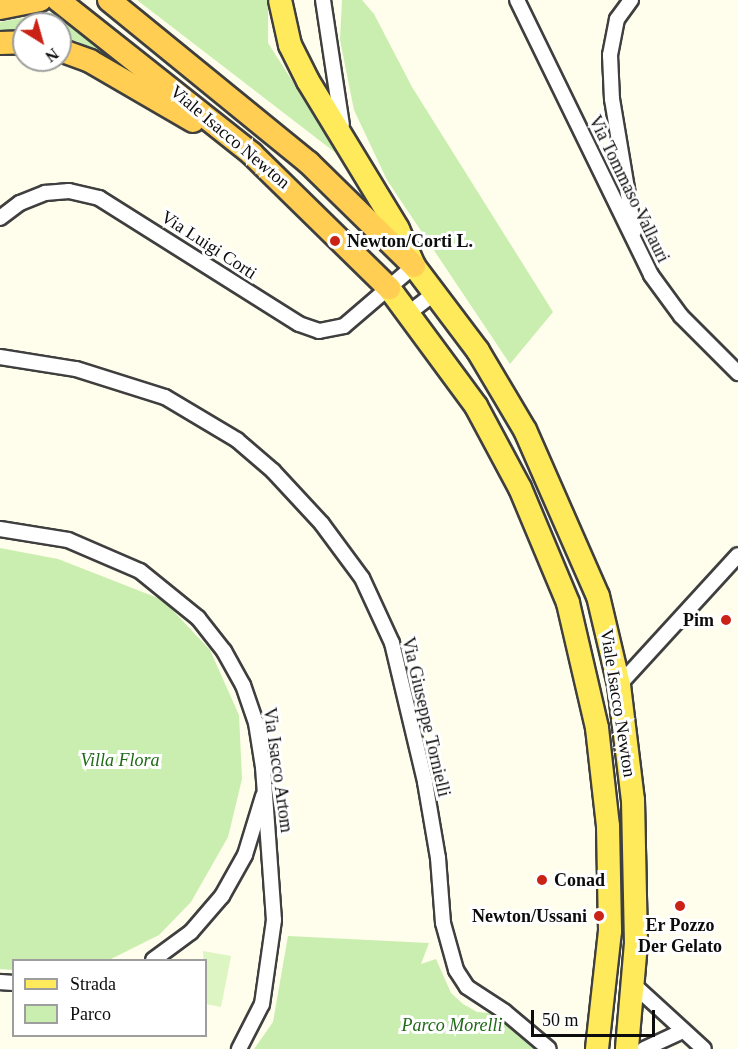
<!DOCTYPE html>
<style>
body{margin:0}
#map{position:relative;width:738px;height:1049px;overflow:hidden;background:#fffdeb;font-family:"Times New Roman",serif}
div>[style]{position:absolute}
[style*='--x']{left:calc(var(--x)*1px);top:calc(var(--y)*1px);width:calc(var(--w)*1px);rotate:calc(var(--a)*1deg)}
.green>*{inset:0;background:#c9eeb0}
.pitch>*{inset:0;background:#ddf4c3}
.roads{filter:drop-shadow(2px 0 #3f3f3f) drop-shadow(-2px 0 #3f3f3f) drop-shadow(0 2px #3f3f3f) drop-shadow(0 -2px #3f3f3f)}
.minor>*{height:14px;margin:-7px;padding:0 7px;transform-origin:7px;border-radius:7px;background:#fff}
.primary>*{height:22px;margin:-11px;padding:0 11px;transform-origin:11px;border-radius:11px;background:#ffea5b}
.trunk>*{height:22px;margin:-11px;padding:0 11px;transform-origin:11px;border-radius:11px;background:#ffce52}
.dots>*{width:16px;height:16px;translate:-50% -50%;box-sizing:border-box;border:3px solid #fff;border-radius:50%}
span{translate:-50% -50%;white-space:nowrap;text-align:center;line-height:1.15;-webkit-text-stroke:6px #fff;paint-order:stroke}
.street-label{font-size:18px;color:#0c0c0c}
.poi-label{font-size:18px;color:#0c0c0c;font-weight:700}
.left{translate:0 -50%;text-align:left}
.right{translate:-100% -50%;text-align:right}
.park-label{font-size:18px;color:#1e6a16;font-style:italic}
.legend{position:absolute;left:12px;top:959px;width:195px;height:78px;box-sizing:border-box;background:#fff;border:2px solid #9e9e9e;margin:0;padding:8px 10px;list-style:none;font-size:18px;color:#0c0c0c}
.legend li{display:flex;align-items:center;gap:12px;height:30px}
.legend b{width:30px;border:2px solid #9e9e9e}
.north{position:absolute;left:12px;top:12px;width:60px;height:60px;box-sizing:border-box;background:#fff;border:2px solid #9e9e9e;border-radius:50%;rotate:143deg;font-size:16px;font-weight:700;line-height:24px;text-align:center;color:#0c0c0c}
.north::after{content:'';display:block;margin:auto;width:21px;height:27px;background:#ca2216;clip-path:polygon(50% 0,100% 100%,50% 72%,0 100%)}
.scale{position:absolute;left:531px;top:1010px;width:124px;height:27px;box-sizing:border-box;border:3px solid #0c0c0c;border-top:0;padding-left:8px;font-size:18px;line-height:21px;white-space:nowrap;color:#0c0c0c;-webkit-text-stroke:4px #fff;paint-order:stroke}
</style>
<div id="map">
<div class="green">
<div style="clip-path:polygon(137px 0,268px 0,268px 43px,341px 157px)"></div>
<div style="clip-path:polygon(342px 0,362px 0,374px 14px,412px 87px,553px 312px,510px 364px,387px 180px,354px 110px,340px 40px)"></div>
<div style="clip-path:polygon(56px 12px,143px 75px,77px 41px,60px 40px,60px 24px,24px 24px,24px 39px,0 38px,0 22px)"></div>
<div style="clip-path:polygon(0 548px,58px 559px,163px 600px,210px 650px,239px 715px,242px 779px,228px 837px,191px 902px,159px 935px,109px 960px,14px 960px,13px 970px,0 969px)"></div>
<div style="clip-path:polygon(288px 936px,429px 943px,421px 964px,436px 959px,451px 993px,463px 1004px,477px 1012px,500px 1014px,537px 1049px,254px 1049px,273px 1022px)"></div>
</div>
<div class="pitch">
<div style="clip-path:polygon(203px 951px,231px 956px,221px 1007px,206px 1004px)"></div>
</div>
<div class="roads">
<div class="minor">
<div style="--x:323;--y:0;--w:126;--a:81.4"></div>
<div style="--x:517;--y:0;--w:306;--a:64"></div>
<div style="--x:651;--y:275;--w:51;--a:53.8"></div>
<div style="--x:681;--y:316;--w:81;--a:45"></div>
<div style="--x:631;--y:0;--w:24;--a:126"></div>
<div style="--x:617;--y:19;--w:37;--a:101"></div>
<div style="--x:610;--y:55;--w:44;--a:87.4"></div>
<div style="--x:612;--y:99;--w:134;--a:80.5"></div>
<div style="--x:0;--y:218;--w:25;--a:-37"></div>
<div style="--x:20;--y:203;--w:27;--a:-22"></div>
<div style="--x:45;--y:193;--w:24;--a:-5"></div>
<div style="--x:69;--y:191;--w:31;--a:13"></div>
<div style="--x:99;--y:198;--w:236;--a:32.2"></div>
<div style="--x:299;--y:324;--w:21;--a:19"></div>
<div style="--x:319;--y:331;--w:25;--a:-11"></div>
<div style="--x:344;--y:326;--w:92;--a:-40.6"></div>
<div style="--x:409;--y:313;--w:33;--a:-38"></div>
<div style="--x:0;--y:357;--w:77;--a:9"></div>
<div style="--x:76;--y:369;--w:93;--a:17.5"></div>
<div style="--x:165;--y:397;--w:84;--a:30.8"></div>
<div style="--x:237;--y:440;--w:48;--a:40.7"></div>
<div style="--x:273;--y:471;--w:72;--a:47.2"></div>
<div style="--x:322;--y:524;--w:67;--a:53.5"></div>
<div style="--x:362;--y:578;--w:72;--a:65.2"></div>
<div style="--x:392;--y:643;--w:143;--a:76.6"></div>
<div style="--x:425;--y:782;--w:77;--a:80.3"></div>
<div style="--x:438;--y:858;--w:65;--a:85.6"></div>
<div style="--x:443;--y:923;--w:49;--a:74.5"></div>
<div style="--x:456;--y:970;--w:20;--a:57"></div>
<div style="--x:467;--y:987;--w:45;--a:33.3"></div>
<div style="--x:505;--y:1012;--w:57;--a:40.1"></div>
<div style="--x:0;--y:529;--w:69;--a:9.2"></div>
<div style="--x:68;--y:540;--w:78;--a:23.3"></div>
<div style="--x:140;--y:571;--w:75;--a:39"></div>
<div style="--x:198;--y:618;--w:42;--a:51.8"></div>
<div style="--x:224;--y:651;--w:39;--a:61"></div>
<div style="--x:243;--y:685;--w:40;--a:71.1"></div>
<div style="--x:256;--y:723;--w:45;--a:81"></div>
<div style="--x:263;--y:767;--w:153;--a:85.9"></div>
<div style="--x:274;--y:920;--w:85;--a:98.1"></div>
<div style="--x:262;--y:1004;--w:51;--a:117.1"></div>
<div style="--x:619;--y:685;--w:176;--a:-47.5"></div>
<div style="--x:153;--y:960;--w:47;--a:-36.4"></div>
<div style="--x:191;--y:932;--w:48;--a:-49.3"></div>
<div style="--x:222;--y:896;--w:47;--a:-60.7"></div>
<div style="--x:245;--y:855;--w:62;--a:-73"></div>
<div style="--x:0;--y:982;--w:14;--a:4"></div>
<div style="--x:635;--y:986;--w:93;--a:42.4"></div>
<div style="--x:644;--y:1049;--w:43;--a:-24.8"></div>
</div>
<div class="primary">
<div style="--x:280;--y:0;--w:46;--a:77.5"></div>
<div style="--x:290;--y:45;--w:40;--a:63.4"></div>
<div style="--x:308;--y:81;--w:173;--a:58.7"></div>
<div style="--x:398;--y:229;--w:40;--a:66.6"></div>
<div style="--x:414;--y:266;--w:106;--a:53"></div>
<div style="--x:478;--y:351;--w:92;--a:59.3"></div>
<div style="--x:525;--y:430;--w:181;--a:66.3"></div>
<div style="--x:598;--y:596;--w:91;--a:76.7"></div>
<div style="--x:619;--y:685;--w:116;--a:83.1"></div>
<div style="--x:633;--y:800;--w:143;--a:88.8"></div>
<div style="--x:636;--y:943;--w:106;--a:94.9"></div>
<div style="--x:389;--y:288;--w:147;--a:53.6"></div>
<div style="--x:476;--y:406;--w:93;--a:61.8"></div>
<div style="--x:520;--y:488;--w:125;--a:67.3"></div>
<div style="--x:568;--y:603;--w:128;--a:76.9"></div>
<div style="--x:597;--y:728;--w:99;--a:83.6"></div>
<div style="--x:608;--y:826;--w:105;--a:88.9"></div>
<div style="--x:610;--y:931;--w:119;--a:96.3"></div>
</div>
<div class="trunk">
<div style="--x:58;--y:0;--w:248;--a:38.4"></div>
<div style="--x:252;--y:154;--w:192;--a:44.4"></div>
<div style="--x:109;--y:0;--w:258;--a:39.2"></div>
<div style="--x:309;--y:163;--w:147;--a:44.4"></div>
<div style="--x:0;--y:8;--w:41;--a:-11.3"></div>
<div style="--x:0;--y:43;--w:24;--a:-2"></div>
<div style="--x:60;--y:50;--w:32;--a:20"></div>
<div style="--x:90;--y:61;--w:119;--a:30.2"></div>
</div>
</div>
<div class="dots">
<div style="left:335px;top:241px;background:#ca2216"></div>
<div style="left:726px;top:620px;background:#ca2216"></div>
<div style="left:542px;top:880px;background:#ca2216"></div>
<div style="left:680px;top:906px;background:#ca2216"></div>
<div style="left:599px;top:916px;background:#ca2216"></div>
</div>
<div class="street-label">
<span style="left:230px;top:137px;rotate:40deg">Viale Isacco Newton</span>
<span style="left:629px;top:189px;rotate:64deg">Via Tommaso Vallauri</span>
<span style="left:209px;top:245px;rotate:33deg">Via Luigi Corti</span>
<span style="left:618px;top:703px;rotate:81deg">Viale Isacco Newton</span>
<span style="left:426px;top:717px;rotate:77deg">Via Giuseppe Tornielli</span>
<span style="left:278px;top:770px;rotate:82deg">Via Isacco Artom</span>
</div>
<div class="poi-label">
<span class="left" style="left:347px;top:241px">Newton/Corti L.</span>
<span class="right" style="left:714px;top:620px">Pim</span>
<span class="left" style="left:554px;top:880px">Conad</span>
<span class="right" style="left:587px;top:916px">Newton/Ussani</span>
<span style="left:680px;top:936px">Er Pozzo<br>Der Gelato</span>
</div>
<div class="park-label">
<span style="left:120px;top:760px">Villa Flora</span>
<span style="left:452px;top:1025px">Parco Morelli</span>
</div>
<ul class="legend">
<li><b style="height:8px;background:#ffea5b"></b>Strada</li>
<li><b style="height:16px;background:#c9eeb0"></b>Parco</li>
</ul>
<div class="north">N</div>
<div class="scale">50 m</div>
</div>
